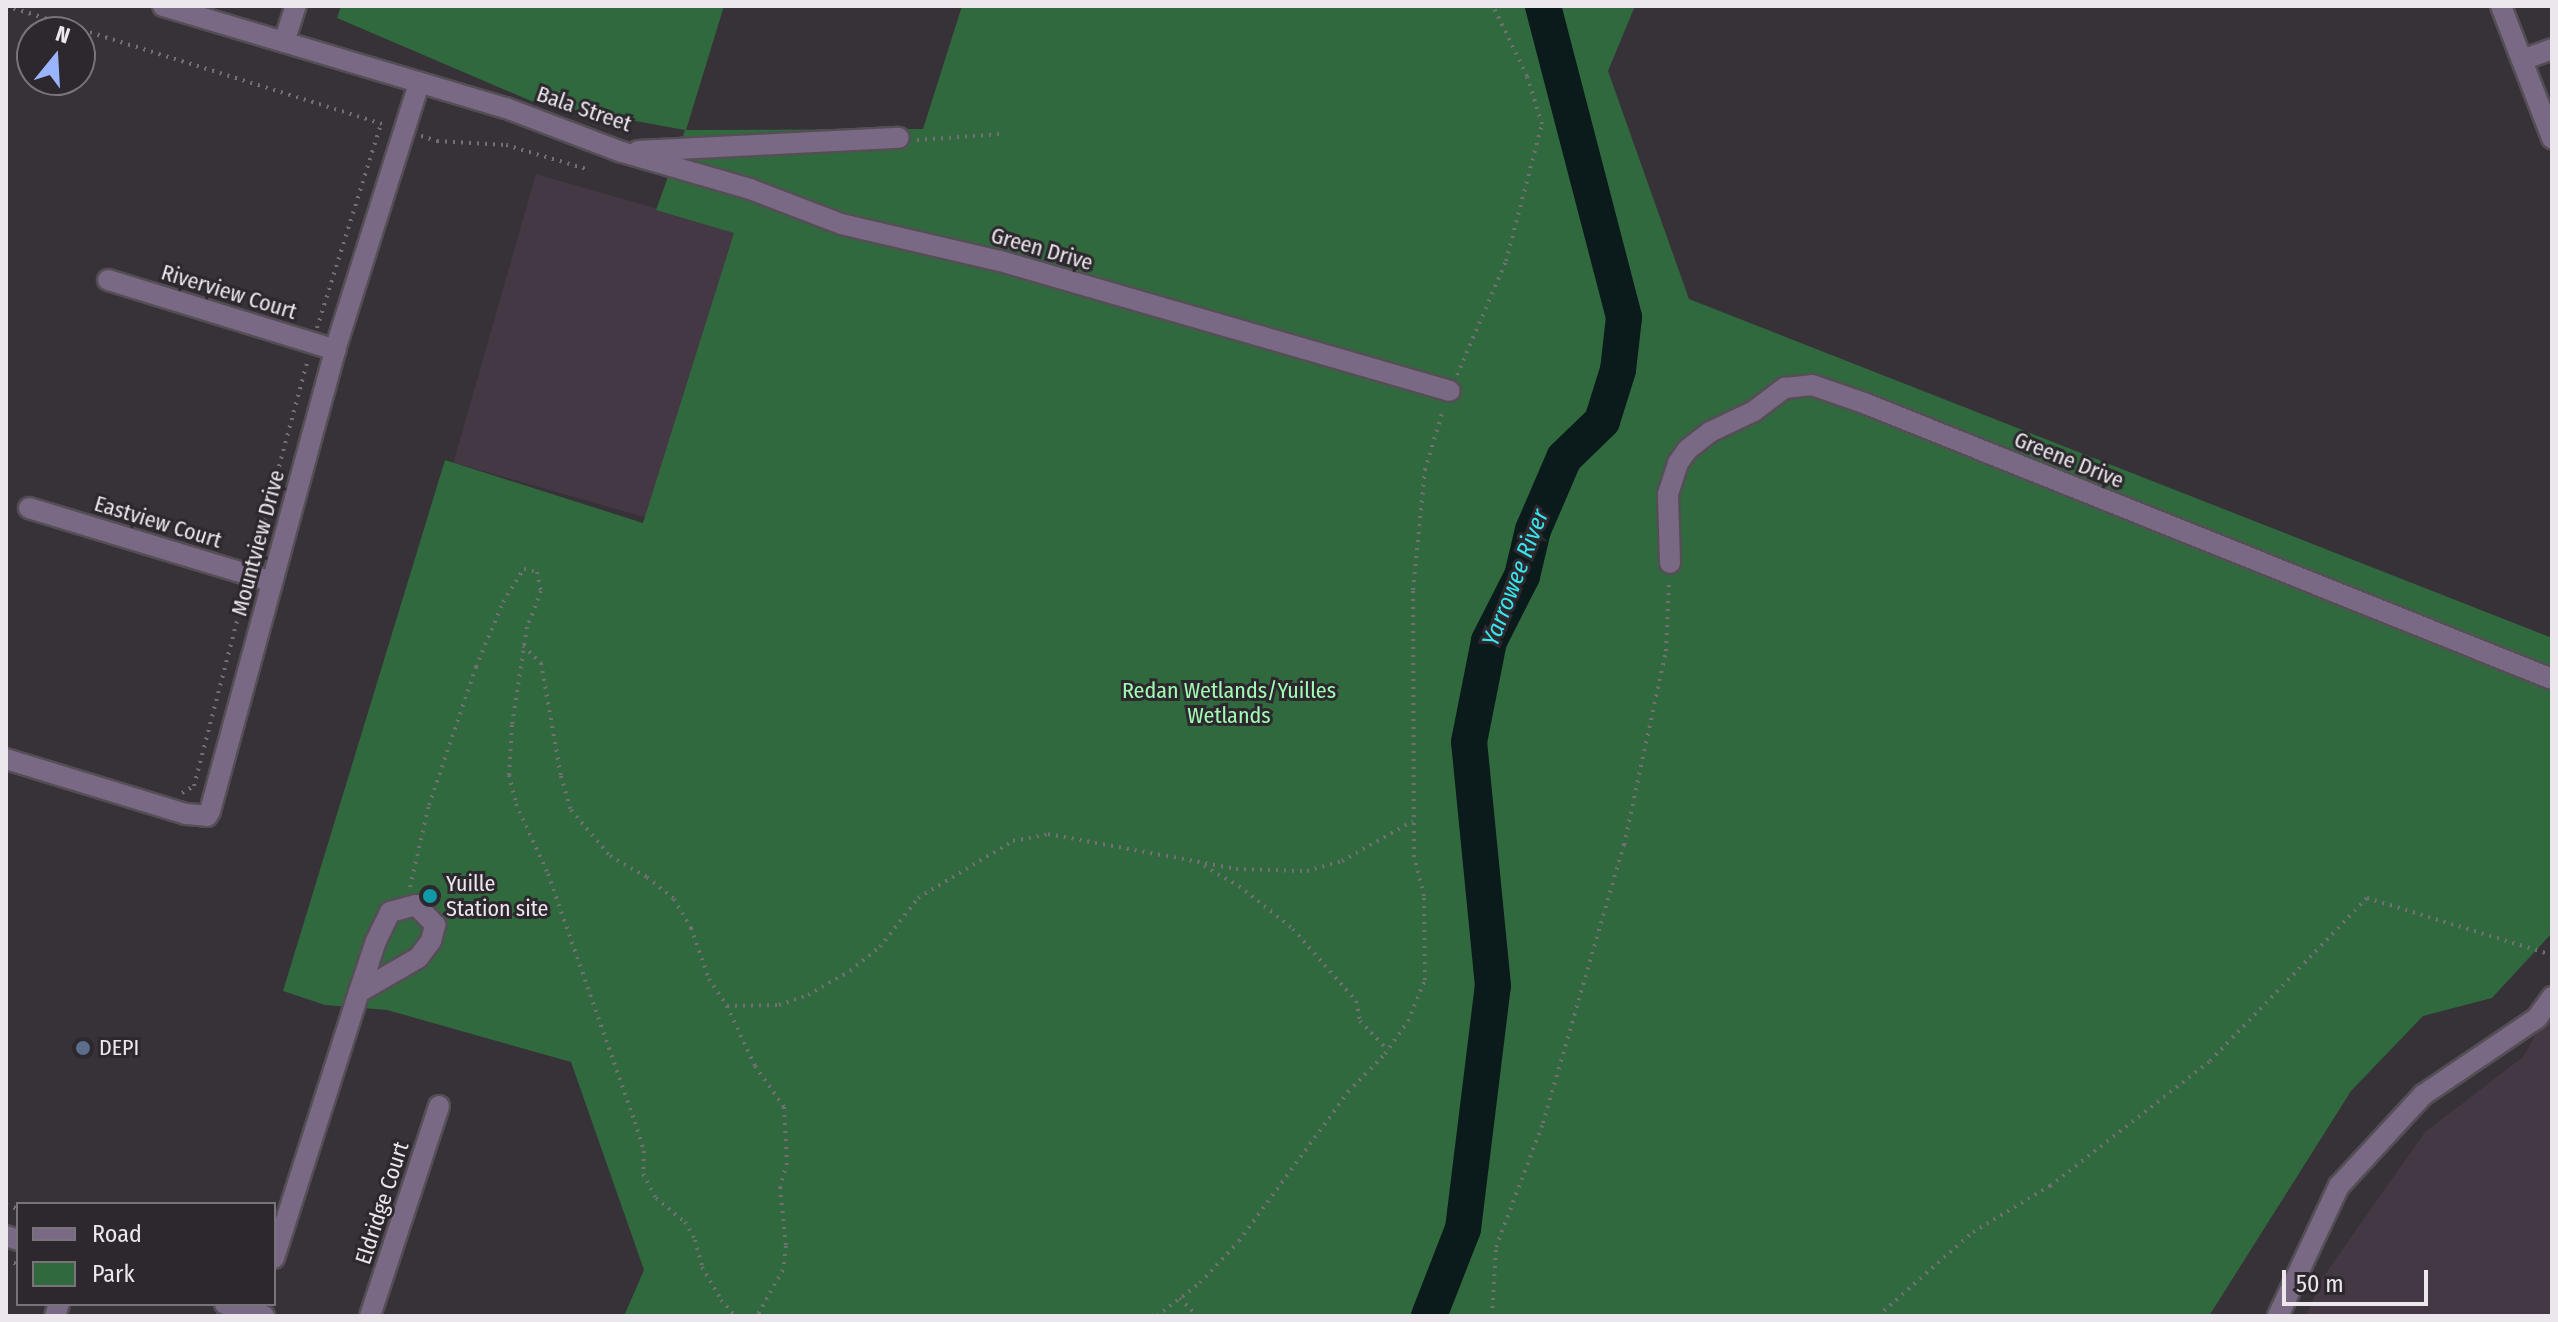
<!DOCTYPE html>
<style>
body{margin:0}
#map{position:relative;width:2558px;height:1322px;overflow:hidden;background:#373138;font-family:"Fira Sans Condensed",sans-serif}
div>[style]{position:absolute}
[style*='--x']{left:calc(var(--x)*1px);top:calc(var(--y)*1px);width:calc(var(--w)*1px);rotate:calc(var(--a)*1deg)}
.built>*{inset:0;background:#433844;transform-origin:0 0}
.green>*{inset:0;background:#30693e}
.river>*{height:36px;margin:-18px;padding:0 18px;transform-origin:18px;border-radius:18px;background:#0b1a1a}
.path>*{height:4px;margin-top:-2px;transform-origin:0;background:repeating-linear-gradient(90deg,#746e75 0 2px,transparent 0 8px)}
.roads{filter:drop-shadow(2px 0 #544e55) drop-shadow(-2px 0 #544e55) drop-shadow(0 2px #544e55) drop-shadow(0 -2px #544e55)}
.minor>*{height:20px;margin:-10px;padding:0 10px;transform-origin:10px;border-radius:10px;background:#7a6984}
.dots>*{width:22px;height:22px;translate:-50% -50%;box-sizing:border-box;border:4px solid #2d272e;border-radius:50%}
span{translate:-50% -50%;white-space:nowrap;text-align:center;line-height:1.15;-webkit-text-stroke:6px #2d272e;paint-order:stroke}
.street-label{font-size:22px;color:#ebe7ec}
.park-label{font-size:22px;color:#a1fdb4}
.poi-label{font-size:22px;color:#ebe7ec}
.left{translate:0 -50%;text-align:left}
.water-label{font-size:24px;color:#37e6ea;font-style:italic}
.frame{position:absolute;inset:0;border:8px solid #ebe7ec;pointer-events:none}
.legend{position:absolute;left:16px;top:1202px;width:260px;height:104px;box-sizing:border-box;background:#2d272e;border:2px solid #79747a;margin:0;padding:10px 14px;list-style:none;font-size:24px;color:#ebe7ec}
.legend li{display:flex;align-items:center;gap:16px;height:40px}
.legend b{width:40px;border:2px solid #79747a}
.north{position:absolute;left:16px;top:16px;width:80px;height:80px;box-sizing:border-box;background:#2d272e;border:2px solid #79747a;border-radius:50%;rotate:18deg;font-size:22px;font-weight:700;line-height:32px;text-align:center;color:#ebe7ec}
.north::after{content:'';display:block;margin:auto;width:28px;height:36px;background:#9ab5fd;clip-path:polygon(50% 0,100% 100%,50% 72%,0 100%)}
.scale{position:absolute;left:2282px;top:1270px;width:146px;height:36px;box-sizing:border-box;border:4px solid #ebe7ec;border-top:0;padding-left:10px;font-size:24px;line-height:28px;white-space:nowrap;color:#ebe7ec;-webkit-text-stroke:6px #2d272e;paint-order:stroke}
</style>
<div id="map">
<div class="built">
<div style="left:536px;top:174px;width:207px;height:300px;rotate:16deg"></div>
<div style="clip-path:polygon(2552px 1005px,2552px 1316px,2306px 1316px,2323px 1277px,2425px 1132px,2523px 1057px)"></div>
</div>
<div class="green">
<div style="clip-path:polygon(341px 6px,724px 6px,686px 130px,923px 129px,962px 6px,1635px 6px,1608px 71px,1689px 299px,2552px 638px,2552px 933px,2492px 998px,2423px 1016px,2351px 1091px,2209px 1316px,624px 1316px,644px 1270px,571px 1062px,387px 1010px,325px 1005px,283px 991px,445px 460px,643px 523px,734px 233px,656px 210px,685px 130px,536px 103px,337px 18px)"></div>
</div>
<div class="river">
<div style="--x:1429;--y:1316;--w:93;--a:-68.7"></div>
<div style="--x:1463;--y:1229;--w:245;--a:-83"></div>
<div style="--x:1493;--y:986;--w:245;--a:-95.6"></div>
<div style="--x:1469;--y:742;--w:103;--a:-78.8"></div>
<div style="--x:1489;--y:641;--w:73;--a:-63.1"></div>
<div style="--x:1522;--y:576;--w:47;--a:-76.6"></div>
<div style="--x:1533;--y:530;--w:78;--a:-66.7"></div>
<div style="--x:1564;--y:458;--w:53;--a:-44.2"></div>
<div style="--x:1602;--y:421;--w:53;--a:-72.6"></div>
<div style="--x:1618;--y:370;--w:53;--a:-83.5"></div>
<div style="--x:1624;--y:317;--w:321;--a:-104.6"></div>
</div>
<div class="path">
<div style="--x:6;--y:6;--w:394;--a:17.4"></div>
<div style="--x:421;--y:136;--w:17;--a:17"></div>
<div style="--x:437;--y:141;--w:69;--a:3.3"></div>
<div style="--x:506;--y:145;--w:88;--a:16.6"></div>
<div style="--x:917;--y:140;--w:85;--a:-4"></div>
<div style="--x:317;--y:328;--w:214;--a:-72.6"></div>
<div style="--x:1457;--y:375;--w:124;--a:-66.7"></div>
<div style="--x:1506;--y:261;--w:142;--a:-75.3"></div>
<div style="--x:1542;--y:124;--w:50;--a:-107.4"></div>
<div style="--x:1527;--y:76;--w:78;--a:-115.9"></div>
<div style="--x:254;--y:559;--w:207;--a:-74.9"></div>
<div style="--x:523;--y:646;--w:25;--a:43"></div>
<div style="--x:541;--y:663;--w:115;--a:80"></div>
<div style="--x:561;--y:776;--w:35;--a:74"></div>
<div style="--x:571;--y:810;--w:60;--a:49.7"></div>
<div style="--x:610;--y:856;--w:43;--a:29.6"></div>
<div style="--x:647;--y:877;--w:35;--a:39"></div>
<div style="--x:674;--y:899;--w:34;--a:60"></div>
<div style="--x:691;--y:928;--w:54;--a:70.6"></div>
<div style="--x:709;--y:979;--w:32;--a:56"></div>
<div style="--x:727;--y:1006;--w:66;--a:65"></div>
<div style="--x:755;--y:1066;--w:50;--a:54.7"></div>
<div style="--x:784;--y:1107;--w:56;--a:86.9"></div>
<div style="--x:787;--y:1163;--w:25;--a:106"></div>
<div style="--x:780;--y:1187;--w:59;--a:84.2"></div>
<div style="--x:786;--y:1246;--w:24;--a:97"></div>
<div style="--x:783;--y:1270;--w:53;--a:119.5"></div>
<div style="--x:182;--y:793;--w:14;--a:-30"></div>
<div style="--x:194;--y:786;--w:198;--a:-75.4"></div>
<div style="--x:1204;--y:866;--w:40;--a:29.7"></div>
<div style="--x:1239;--y:886;--w:69;--a:38.5"></div>
<div style="--x:1293;--y:929;--w:96;--a:48.8"></div>
<div style="--x:1356;--y:1001;--w:20;--a:79"></div>
<div style="--x:1360;--y:1021;--w:40;--a:46"></div>
<div style="--x:410;--y:887;--w:84;--a:-77"></div>
<div style="--x:429;--y:805;--w:146;--a:-71.2"></div>
<div style="--x:476;--y:667;--w:70;--a:-67.4"></div>
<div style="--x:503;--y:602;--w:39;--a:-58"></div>
<div style="--x:524;--y:569;--w:13;--a:13"></div>
<div style="--x:537;--y:572;--w:19;--a:78"></div>
<div style="--x:541;--y:591;--w:39;--a:111"></div>
<div style="--x:527;--y:627;--w:99;--a:98.7"></div>
<div style="--x:512;--y:725;--w:50;--a:93.4"></div>
<div style="--x:509;--y:775;--w:30;--a:76"></div>
<div style="--x:516;--y:804;--w:77;--a:65.4"></div>
<div style="--x:548;--y:874;--w:263;--a:70.7"></div>
<div style="--x:635;--y:1122;--w:30;--a:73"></div>
<div style="--x:644;--y:1151;--w:23;--a:92"></div>
<div style="--x:643;--y:1174;--w:27;--a:62"></div>
<div style="--x:656;--y:1198;--w:38;--a:40"></div>
<div style="--x:685;--y:1222;--w:21;--a:61"></div>
<div style="--x:695;--y:1240;--w:28;--a:75"></div>
<div style="--x:702;--y:1267;--w:38;--a:60"></div>
<div style="--x:721;--y:1300;--w:21;--a:49"></div>
<div style="--x:727;--y:1006;--w:52;--a:-1.1"></div>
<div style="--x:779;--y:1005;--w:31;--a:-19"></div>
<div style="--x:808;--y:995;--w:48;--a:-29.7"></div>
<div style="--x:850;--y:971;--w:38;--a:-39"></div>
<div style="--x:880;--y:947;--w:62;--a:-52.2"></div>
<div style="--x:918;--y:898;--w:111;--a:-31"></div>
<div style="--x:1013;--y:841;--w:36;--a:-11"></div>
<div style="--x:1048;--y:834;--w:191;--a:10.5"></div>
<div style="--x:1236;--y:869;--w:71;--a:1.6"></div>
<div style="--x:1307;--y:871;--w:36;--a:-16"></div>
<div style="--x:1342;--y:861;--w:81;--a:-29.4"></div>
<div style="--x:6;--y:1205;--w:13;--a:18"></div>
<div style="--x:6;--y:1261;--w:12;--a:14"></div>
<div style="--x:1180;--y:1298;--w:25;--a:47"></div>
<div style="--x:1157;--y:1316;--w:54;--a:-37.5"></div>
<div style="--x:1200;--y:1283;--w:57;--a:-47.1"></div>
<div style="--x:1239;--y:1241;--w:185;--a:-53.8"></div>
<div style="--x:1348;--y:1092;--w:53;--a:-45.8"></div>
<div style="--x:1385;--y:1054;--w:40;--a:-55.1"></div>
<div style="--x:1408;--y:1021;--w:44;--a:-67.5"></div>
<div style="--x:1425;--y:980;--w:84;--a:-90.7"></div>
<div style="--x:1424;--y:896;--w:40;--a:-104.4"></div>
<div style="--x:1414;--y:857;--w:267;--a:-90.2"></div>
<div style="--x:1413;--y:590;--w:121;--a:-84.3"></div>
<div style="--x:1425;--y:470;--w:63;--a:-73.3"></div>
<div style="--x:1492;--y:1316;--w:69;--a:-86.7"></div>
<div style="--x:1496;--y:1247;--w:133;--a:-69.2"></div>
<div style="--x:1543;--y:1123;--w:290;--a:-73.8"></div>
<div style="--x:1624;--y:845;--w:198;--a:-77.8"></div>
<div style="--x:1666;--y:651;--w:69;--a:-87.5"></div>
<div style="--x:1878;--y:1316;--w:127;--a:-41.5"></div>
<div style="--x:1973;--y:1232;--w:90;--a:-30.9"></div>
<div style="--x:2050;--y:1186;--w:203;--a:-38"></div>
<div style="--x:2210;--y:1061;--w:226;--a:-46.1"></div>
<div style="--x:2367;--y:898;--w:194;--a:17.1"></div>
</div>
<div class="roads">
<div class="minor">
<div style="--x:163;--y:6;--w:358;--a:16.6"></div>
<div style="--x:506;--y:108;--w:124;--a:20.8"></div>
<div style="--x:622;--y:152;--w:133;--a:16.1"></div>
<div style="--x:750;--y:189;--w:97;--a:21"></div>
<div style="--x:841;--y:224;--w:163;--a:13.1"></div>
<div style="--x:1000;--y:261;--w:468;--a:16.1"></div>
<div style="--x:2501;--y:6;--w:142;--a:68.9"></div>
<div style="--x:284;--y:42;--w:38;--a:-72"></div>
<div style="--x:2522;--y:60;--w:32;--a:-20"></div>
<div style="--x:638;--y:151;--w:261;--a:-2.9"></div>
<div style="--x:108;--y:280;--w:238;--a:17.1"></div>
<div style="--x:29;--y:508;--w:254;--a:16.9"></div>
<div style="--x:1670;--y:563;--w:69;--a:-91.7"></div>
<div style="--x:1668;--y:494;--w:33;--a:-72"></div>
<div style="--x:1678;--y:463;--w:16;--a:-55"></div>
<div style="--x:1687;--y:450;--w:29;--a:-38"></div>
<div style="--x:1710;--y:432;--w:49;--a:-25.5"></div>
<div style="--x:1754;--y:411;--w:39;--a:-37"></div>
<div style="--x:1785;--y:388;--w:27;--a:-6"></div>
<div style="--x:1812;--y:385;--w:55;--a:19.1"></div>
<div style="--x:1864;--y:403;--w:741;--a:21.86"></div>
<div style="--x:6;--y:759;--w:188;--a:17"></div>
<div style="--x:186;--y:814;--w:21;--a:5"></div>
<div style="--x:207;--y:816;--w:6;--a:-59"></div>
<div style="--x:210;--y:811;--w:478;--a:-74.8"></div>
<div style="--x:335;--y:350;--w:280;--a:-72.5"></div>
<div style="--x:6;--y:1236;--w:13;--a:18"></div>
<div style="--x:274;--y:1258;--w:279;--a:-72.3"></div>
<div style="--x:359;--y:992;--w:54;--a:-71.6"></div>
<div style="--x:376;--y:941;--w:32;--a:-64"></div>
<div style="--x:390;--y:912;--w:27;--a:-15"></div>
<div style="--x:416;--y:905;--w:28;--a:46"></div>
<div style="--x:435;--y:925;--w:16;--a:104"></div>
<div style="--x:431;--y:941;--w:21;--a:127"></div>
<div style="--x:418;--y:958;--w:68;--a:150"></div>
<div style="--x:225;--y:1304;--w:41;--a:17.1"></div>
<div style="--x:55;--y:1316;--w:13;--a:-72"></div>
<div style="--x:370;--y:1316;--w:221;--a:-71.8"></div>
<div style="--x:2278;--y:1316;--w:144;--a:-64.9"></div>
<div style="--x:2339;--y:1186;--w:124;--a:-47.3"></div>
<div style="--x:2423;--y:1095;--w:138;--a:-34"></div>
<div style="--x:2537;--y:1018;--w:26;--a:-54"></div>
</div>
</div>
<div class="dots">
<div style="left:430px;top:896px;background:#0f9aa8"></div>
<div style="left:83px;top:1048px;background:#5c6f8a"></div>
</div>
<div class="street-label">
<span style="left:584px;top:109px;rotate:19deg">Bala Street</span>
<span style="left:1042px;top:249px;rotate:16deg">Green Drive</span>
<span style="left:229px;top:292px;rotate:17deg">Riverview Court</span>
<span style="left:2069px;top:460px;rotate:22deg">Greene Drive</span>
<span style="left:158px;top:522px;rotate:17deg">Eastview Court</span>
<span style="left:258px;top:543px;rotate:-75deg">Mountview Drive</span>
<span style="left:382px;top:1203px;rotate:-72deg">Eldridge Court</span>
</div>
<div class="park-label">
<span style="left:1229px;top:703px">Redan Wetlands/Yuilles<br>Wetlands</span>
</div>
<div class="poi-label">
<span class="left" style="left:446px;top:896px">Yuille<br>Station site</span>
<span class="left" style="left:99px;top:1048px">DEPI</span>
</div>
<div class="water-label">
<span style="left:1516px;top:578px;rotate:-69deg">Yarrowee River</span>
</div>
<div class="frame"></div>
<ul class="legend">
<li><b style="height:10px;background:#7a6984"></b>Road</li>
<li><b style="height:22px;background:#30693e"></b>Park</li>
</ul>
<div class="north">N</div>
<div class="scale">50 m</div>
</div>
